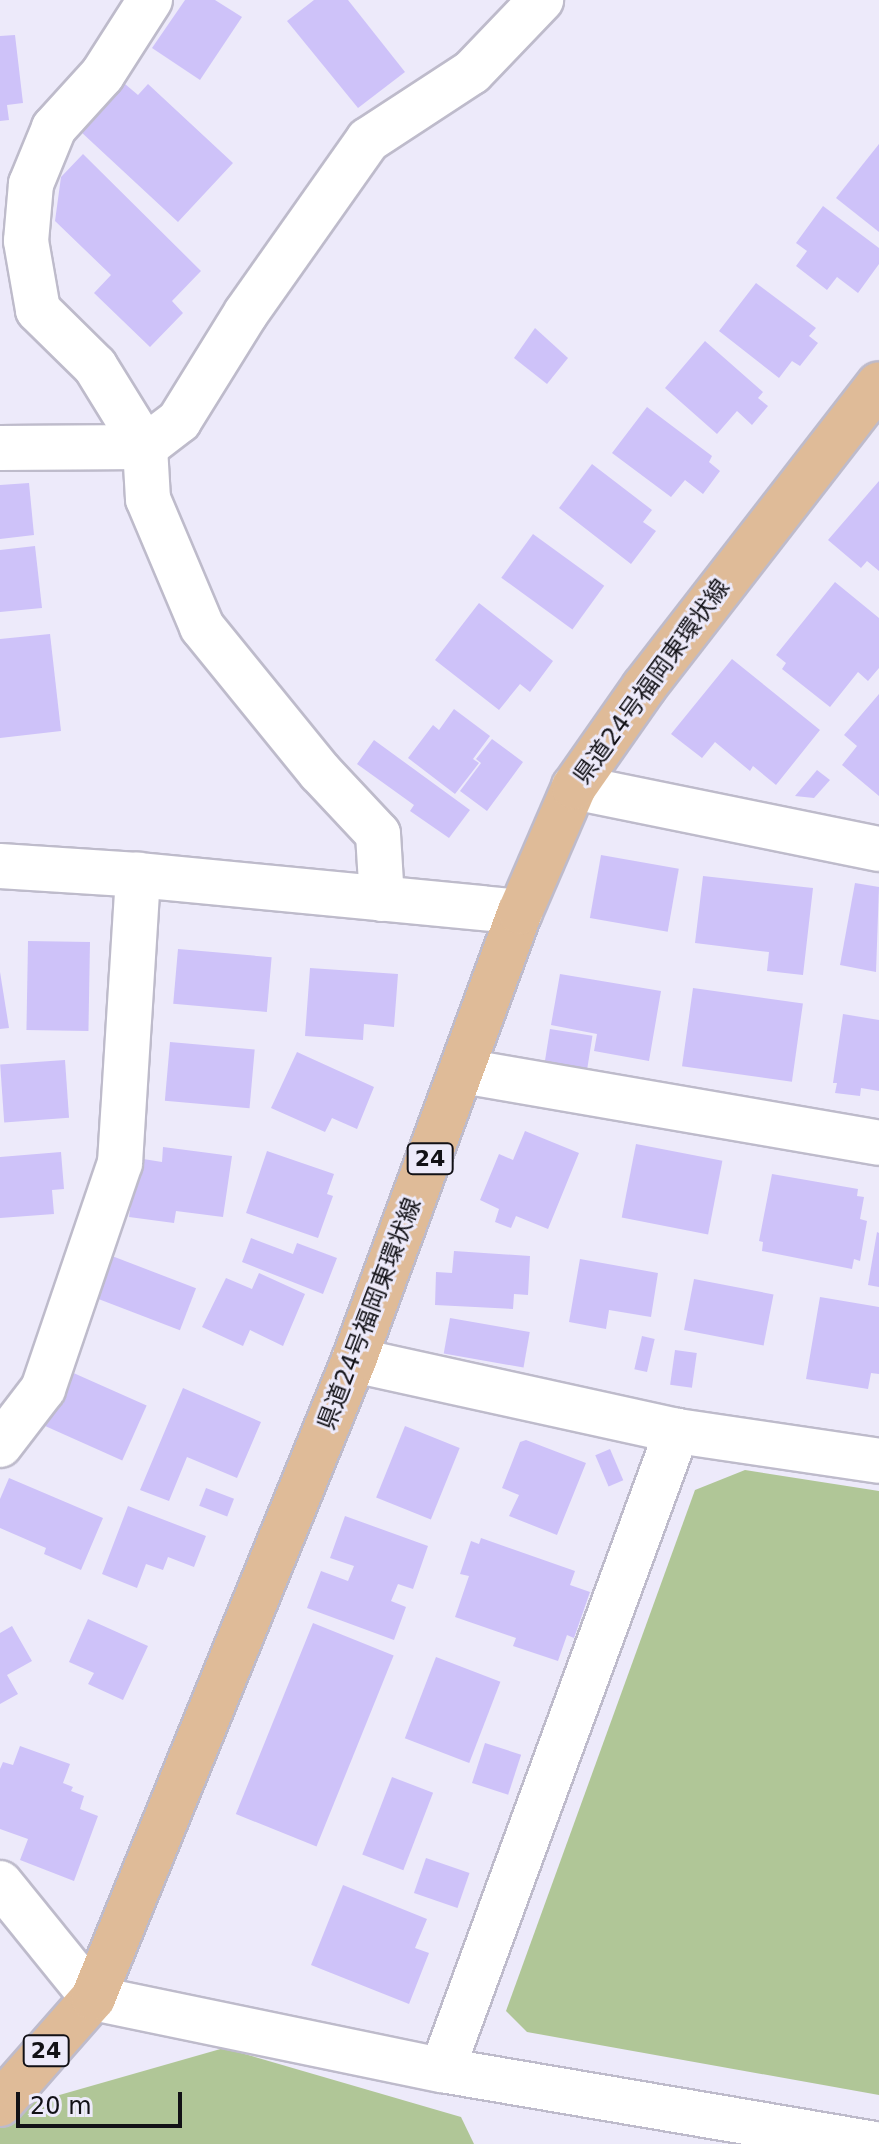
<!DOCTYPE html>
<meta charset="utf-8">
<style>
body{margin:0}
#map{position:relative;width:879px;height:2144px;overflow:hidden;background:#edeafa;font-family:"DejaVu Sans","Noto Sans JP",sans-serif}
div>[style]{position:absolute}
[style*='--x']{left:calc(var(--x)*1px);top:calc(var(--y)*1px);width:calc(var(--w)*1px);rotate:calc(var(--a)*1deg)}
.green>*{inset:0;background:#b0c697}
.building>*{inset:0;background:#cec2f9;transform-origin:0 0}
.roads{filter:drop-shadow(2px 0 #bebbcb) drop-shadow(-2px 0 #bebbcb) drop-shadow(0 2px #bebbcb) drop-shadow(0 -2px #bebbcb)}
.minor>*{height:44px;margin:-22px;padding:0 22px;transform-origin:22px;border-radius:22px;background:#fff}
.tertiary>*{height:44px;margin:-22px;padding:0 22px;transform-origin:22px;border-radius:22px;background:#fff}
.primary>*{height:44px;margin:-22px;padding:0 22px;transform-origin:22px;border-radius:22px;background:#dfbb98}
span{translate:-50% -50%;white-space:nowrap;text-align:center;line-height:1.15;-webkit-text-stroke:6px #edeafa;paint-order:stroke}
.shield-label span{padding:2px 6px;background:#edeafa;border:2px solid;border-radius:6px;-webkit-text-stroke-width:0}
.shield-label{font-size:22px;color:#121116;font-weight:700}
.street-label{font-size:24px;color:#121116}
.scale{position:absolute;left:16px;top:2092px;width:166px;height:36px;box-sizing:border-box;border:4px solid #121116;border-top:0;padding-left:10px;font-size:24px;line-height:28px;white-space:nowrap;color:#121116;-webkit-text-stroke:6px #edeafa;paint-order:stroke}
</style>
<div id="map">
<div class="green">
<div style="clip-path:polygon(745px 1470px,879px 1491px,879px 2095px,527px 2032px,506px 2011px,695px 1490px)"></div>
<div style="clip-path:polygon(224px 2048px,461px 2117px,474px 2144px,0 2144px,0 2112px)"></div>
</div>
<div class="building">
<div style="clip-path:polygon(185px 0,215px 0,242px 17px,200px 80px,152px 48px)"></div>
<div style="clip-path:polygon(314px 0,348px 0,405px 72px,358px 108px,287px 21px)"></div>
<div style="clip-path:polygon(15px 35px,23px 103px,7px 105px,9px 120px,0 121px,0 36px)"></div>
<div style="clip-path:polygon(125px 84px,138px 95px,148px 84px,233px 163px,178px 222px,80px 131px)"></div>
<div style="clip-path:polygon(879px 144px,879px 232px,836px 198px)"></div>
<div style="clip-path:polygon(83px 154px,201px 271px,172px 301px,183px 313px,150px 347px,94px 293px,111px 275px,55px 221px,61px 177px)"></div>
<div style="clip-path:polygon(823px 206px,879px 248px,879px 264px,858px 293px,837px 277px,827px 290px,796px 266px,807px 251px,796px 243px)"></div>
<div style="clip-path:polygon(756px 283px,816px 328px,809px 336px,818px 343px,800px 366px,792px 361px,779px 378px,719px 331px)"></div>
<div style="clip-path:polygon(535px 328px,568px 358px,547px 384px,514px 358px)"></div>
<div style="clip-path:polygon(705px 341px,763px 392px,758px 398px,768px 406px,752px 425px,737px 411px,717px 434px,665px 388px)"></div>
<div style="clip-path:polygon(647px 407px,712px 456px,709px 462px,720px 471px,703px 494px,685px 480px,671px 497px,612px 453px)"></div>
<div style="clip-path:polygon(592px 464px,652px 510px,643px 522px,656px 531px,631px 564px,559px 508px)"></div>
<div style="clip-path:polygon(879px 481px,879px 571px,867px 561px,861px 568px,828px 540px)"></div>
<div style="clip-path:polygon(29px 483px,34px 535px,0 539px,0 485px)"></div>
<div style="left:533px;top:534px;width:88px;height:54px;rotate:36deg"></div>
<div style="clip-path:polygon(35px 546px,42px 608px,0 612px,0 550px)"></div>
<div style="clip-path:polygon(835px 582px,879px 618px,879px 668px,868px 681px,858px 672px,830px 707px,782px 669px,786px 663px,776px 655px)"></div>
<div style="clip-path:polygon(479px 603px,553px 661px,530px 692px,520px 684px,499px 710px,435px 660px)"></div>
<div style="clip-path:polygon(50px 634px,61px 731px,0 738px,0 639px)"></div>
<div style="clip-path:polygon(732px 659px,820px 730px,776px 785px,753px 766px,750px 771px,715px 742px,702px 758px,671px 734px)"></div>
<div style="clip-path:polygon(879px 694px,879px 796px,842px 765px,857px 746px,844px 735px)"></div>
<div style="clip-path:polygon(454px 709px,490px 736px,473px 759px,479px 763px,455px 794px,408px 758px,433px 725px,439px 730px)"></div>
<div style="clip-path:polygon(492px 739px,523px 762px,487px 811px,460px 791px,481px 763px,476px 759px)"></div>
<div style="clip-path:polygon(374px 740px,470px 810px,449px 838px,410px 811px,414px 805px,357px 764px)"></div>
<div style="clip-path:polygon(817px 770px,830px 780px,814px 798px,795px 796px)"></div>
<div style="left:601px;top:855px;width:79px;height:64px;rotate:10deg"></div>
<div style="clip-path:polygon(703px 876px,813px 888px,803px 975px,767px 971px,769px 952px,695px 943px)"></div>
<div style="clip-path:polygon(855px 883px,879px 887px,876px 972px,840px 965px)"></div>
<div style="left:28px;top:941px;width:62px;height:89px;rotate:1deg"></div>
<div style="left:178px;top:949px;width:94px;height:55px;rotate:5deg"></div>
<div style="clip-path:polygon(310px 968px,398px 974px,394px 1027px,364px 1024px,363px 1040px,305px 1036px)"></div>
<div style="clip-path:polygon(0 972px,9px 1028px,0 1029px)"></div>
<div style="clip-path:polygon(560px 974px,661px 991px,649px 1061px,594px 1051px,597px 1034px,551px 1025px)"></div>
<div style="left:693px;top:988px;width:111px;height:79px;rotate:8deg"></div>
<div style="clip-path:polygon(843px 1014px,879px 1020px,879px 1091px,861px 1088px,860px 1096px,835px 1093px,837px 1083px,833px 1083px)"></div>
<div style="left:550px;top:1029px;width:43px;height:43px;rotate:9deg"></div>
<div style="left:170px;top:1042px;width:85px;height:59px;rotate:5deg"></div>
<div style="clip-path:polygon(297px 1052px,374px 1087px,357px 1129px,332px 1118px,325px 1132px,271px 1108px)"></div>
<div style="left:65px;top:1060px;width:58px;height:65px;rotate:86deg"></div>
<div style="clip-path:polygon(525px 1131px,579px 1153px,548px 1229px,516px 1216px,511px 1228px,495px 1222px,499px 1209px,480px 1200px,499px 1154px,513px 1160px)"></div>
<div style="left:636px;top:1144px;width:88px;height:75px;rotate:11deg"></div>
<div style="clip-path:polygon(163px 1147px,232px 1156px,223px 1217px,176px 1211px,174px 1223px,129px 1217px,137px 1158px,162px 1162px)"></div>
<div style="clip-path:polygon(267px 1151px,334px 1174px,327px 1194px,333px 1196px,318px 1238px,246px 1213px)"></div>
<div style="clip-path:polygon(61px 1152px,64px 1189px,52px 1190px,54px 1214px,0 1218px,0 1157px)"></div>
<div style="clip-path:polygon(772px 1174px,858px 1189px,857px 1196px,864px 1197px,860px 1219px,867px 1221px,860px 1261px,854px 1259px,852px 1269px,762px 1251px,763px 1242px,759px 1241px)"></div>
<div style="clip-path:polygon(877px 1232px,879px 1233px,879px 1287px,868px 1285px)"></div>
<div style="clip-path:polygon(251px 1238px,293px 1254px,297px 1243px,337px 1258px,323px 1294px,242px 1262px)"></div>
<div style="clip-path:polygon(454px 1251px,530px 1256px,528px 1295px,514px 1294px,513px 1309px,435px 1305px,436px 1272px,452px 1273px)"></div>
<div style="left:112px;top:1256px;width:90px;height:45px;rotate:21deg"></div>
<div style="clip-path:polygon(580px 1259px,658px 1273px,651px 1317px,609px 1310px,606px 1329px,569px 1322px)"></div>
<div style="clip-path:polygon(259px 1273px,305px 1294px,283px 1346px,250px 1330px,243px 1346px,202px 1327px,226px 1278px,252px 1289px)"></div>
<div style="left:694px;top:1279px;width:81px;height:52px;rotate:11deg"></div>
<div style="clip-path:polygon(820px 1297px,879px 1307px,879px 1374px,871px 1373px,868px 1389px,806px 1379px)"></div>
<div style="left:450px;top:1318px;width:81px;height:36px;rotate:10deg"></div>
<div style="left:642px;top:1336px;width:13px;height:34px;rotate:13deg"></div>
<div style="left:675px;top:1350px;width:22px;height:35px;rotate:8deg"></div>
<div style="left:69px;top:1371px;width:85px;height:60px;rotate:24deg"></div>
<div style="clip-path:polygon(183px 1388px,261px 1422px,237px 1478px,187px 1457px,169px 1501px,140px 1490px)"></div>
<div style="left:405px;top:1426px;width:59px;height:77px;rotate:22deg"></div>
<div style="clip-path:polygon(526px 1440px,586px 1463px,557px 1535px,509px 1516px,519px 1495px,502px 1488px,520px 1442px)"></div>
<div style="left:610px;top:1449px;width:34px;height:16px;rotate:67deg"></div>
<div style="clip-path:polygon(9px 1478px,103px 1518px,81px 1570px,44px 1554px,46px 1548px,0 1528px,0 1499px)"></div>
<div style="left:206px;top:1488px;width:30px;height:19px;rotate:21deg"></div>
<div style="clip-path:polygon(128px 1506px,206px 1536px,194px 1567px,168px 1557px,163px 1570px,146px 1564px,137px 1588px,102px 1574px)"></div>
<div style="clip-path:polygon(345px 1516px,428px 1546px,413px 1589px,398px 1584px,391px 1601px,406px 1607px,394px 1640px,307px 1608px,321px 1571px,348px 1581px,354px 1566px,330px 1558px)"></div>
<div style="clip-path:polygon(481px 1538px,575px 1571px,570px 1585px,590px 1592px,574px 1638px,567px 1635px,558px 1661px,513px 1646px,516px 1638px,455px 1617px,469px 1576px,460px 1574px,471px 1541px,479px 1544px)"></div>
<div style="clip-path:polygon(88px 1619px,148px 1646px,123px 1700px,88px 1684px,94px 1673px,69px 1662px)"></div>
<div style="left:313px;top:1623px;width:87px;height:206px;rotate:22deg"></div>
<div style="clip-path:polygon(12px 1626px,32px 1661px,7px 1675px,18px 1694px,0 1704px,0 1633px)"></div>
<div style="left:436px;top:1657px;width:69px;height:87px;rotate:21deg"></div>
<div style="left:485px;top:1743px;width:38px;height:42px;rotate:18deg"></div>
<div style="clip-path:polygon(20px 1746px,70px 1764px,63px 1783px,73px 1787px,71px 1791px,84px 1796px,80px 1809px,98px 1816px,74px 1881px,20px 1860px,28px 1839px,0 1829px,0 1769px,3px 1762px,13px 1765px)"></div>
<div style="left:392px;top:1777px;width:44px;height:83px;rotate:21deg"></div>
<div style="left:426px;top:1858px;width:46px;height:37px;rotate:19deg"></div>
<div style="clip-path:polygon(343px 1885px,427px 1919px,415px 1948px,429px 1953px,409px 2004px,311px 1965px)"></div>
</div>
<div class="roads">
<div class="minor">
<div style="--x:150;--y:0;--w:89;--a:122.6"></div>
<div style="--x:102;--y:75;--w:72;--a:132.2"></div>
<div style="--x:54;--y:128;--w:61;--a:112.3"></div>
<div style="--x:31;--y:184;--w:57;--a:95"></div>
<div style="--x:26;--y:241;--w:70;--a:80.1"></div>
<div style="--x:38;--y:310;--w:80;--a:44.5"></div>
<div style="--x:95;--y:366;--w:95;--a:58.3"></div>
<div style="--x:145;--y:447;--w:52;--a:86.7"></div>
<div style="--x:148;--y:499;--w:139;--a:67.1"></div>
<div style="--x:202;--y:627;--w:187;--a:50.9"></div>
<div style="--x:320;--y:772;--w:85;--a:46.9"></div>
<div style="--x:378;--y:834;--w:65;--a:86.5"></div>
<div style="--x:0;--y:448;--w:145;--a:-0.4"></div>
<div style="--x:145;--y:447;--w:43;--a:-37.4"></div>
<div style="--x:179;--y:421;--w:127;--a:-58.2"></div>
<div style="--x:246;--y:313;--w:212;--a:-54.8"></div>
<div style="--x:368;--y:140;--w:124;--a:-33.2"></div>
<div style="--x:472;--y:72;--w:100;--a:-46.2"></div>
<div style="--x:574;--y:787;--w:311;--a:11.5"></div>
<div style="--x:463;--y:1071;--w:422;--a:9.8"></div>
<div style="--x:354;--y:1360;--w:331;--a:12.4"></div>
<div style="--x:677;--y:1431;--w:204;--a:8.4"></div>
<div style="--x:0;--y:1445;--w:71;--a:-52.5"></div>
<div style="--x:43;--y:1389;--w:239;--a:-71.2"></div>
<div style="--x:120;--y:1163;--w:289;--a:-86.4"></div>
<div style="--x:0;--y:1883;--w:148;--a:51"></div>
<div style="--x:442;--y:2070;--w:681;--a:-69.81"></div>
</div>
<div class="tertiary">
<div style="--x:0;--y:866;--w:138;--a:3.7"></div>
<div style="--x:138;--y:875;--w:384;--a:5.5"></div>
<div style="--x:93;--y:1998;--w:356;--a:11.7"></div>
<div style="--x:442;--y:2070;--w:437;--a:9.7"></div>
</div>
<div class="primary">
<div style="--x:0;--y:2104;--w:141;--a:-48.7"></div>
<div style="--x:93;--y:1998;--w:689;--a:-67.75"></div>
<div style="--x:354;--y:1360;--w:478;--a:-69.7"></div>
<div style="--x:520;--y:912;--w:136;--a:-66.6"></div>
<div style="--x:574;--y:787;--w:122;--a:-55"></div>
<div style="--x:644;--y:687;--w:383;--a:-52.2"></div>
</div>
</div>
<div class="shield-label">
<span style="left:430px;top:1159px">24</span>
<span style="left:46px;top:2051px">24</span>
</div>
<div class="street-label">
<span style="left:652px;top:682px;rotate:-54deg">県道24号福岡東環状線</span>
<span style="left:370px;top:1314px;rotate:-69deg">県道24号福岡東環状線</span>
</div>
<div class="scale">20 m</div>
</div>
